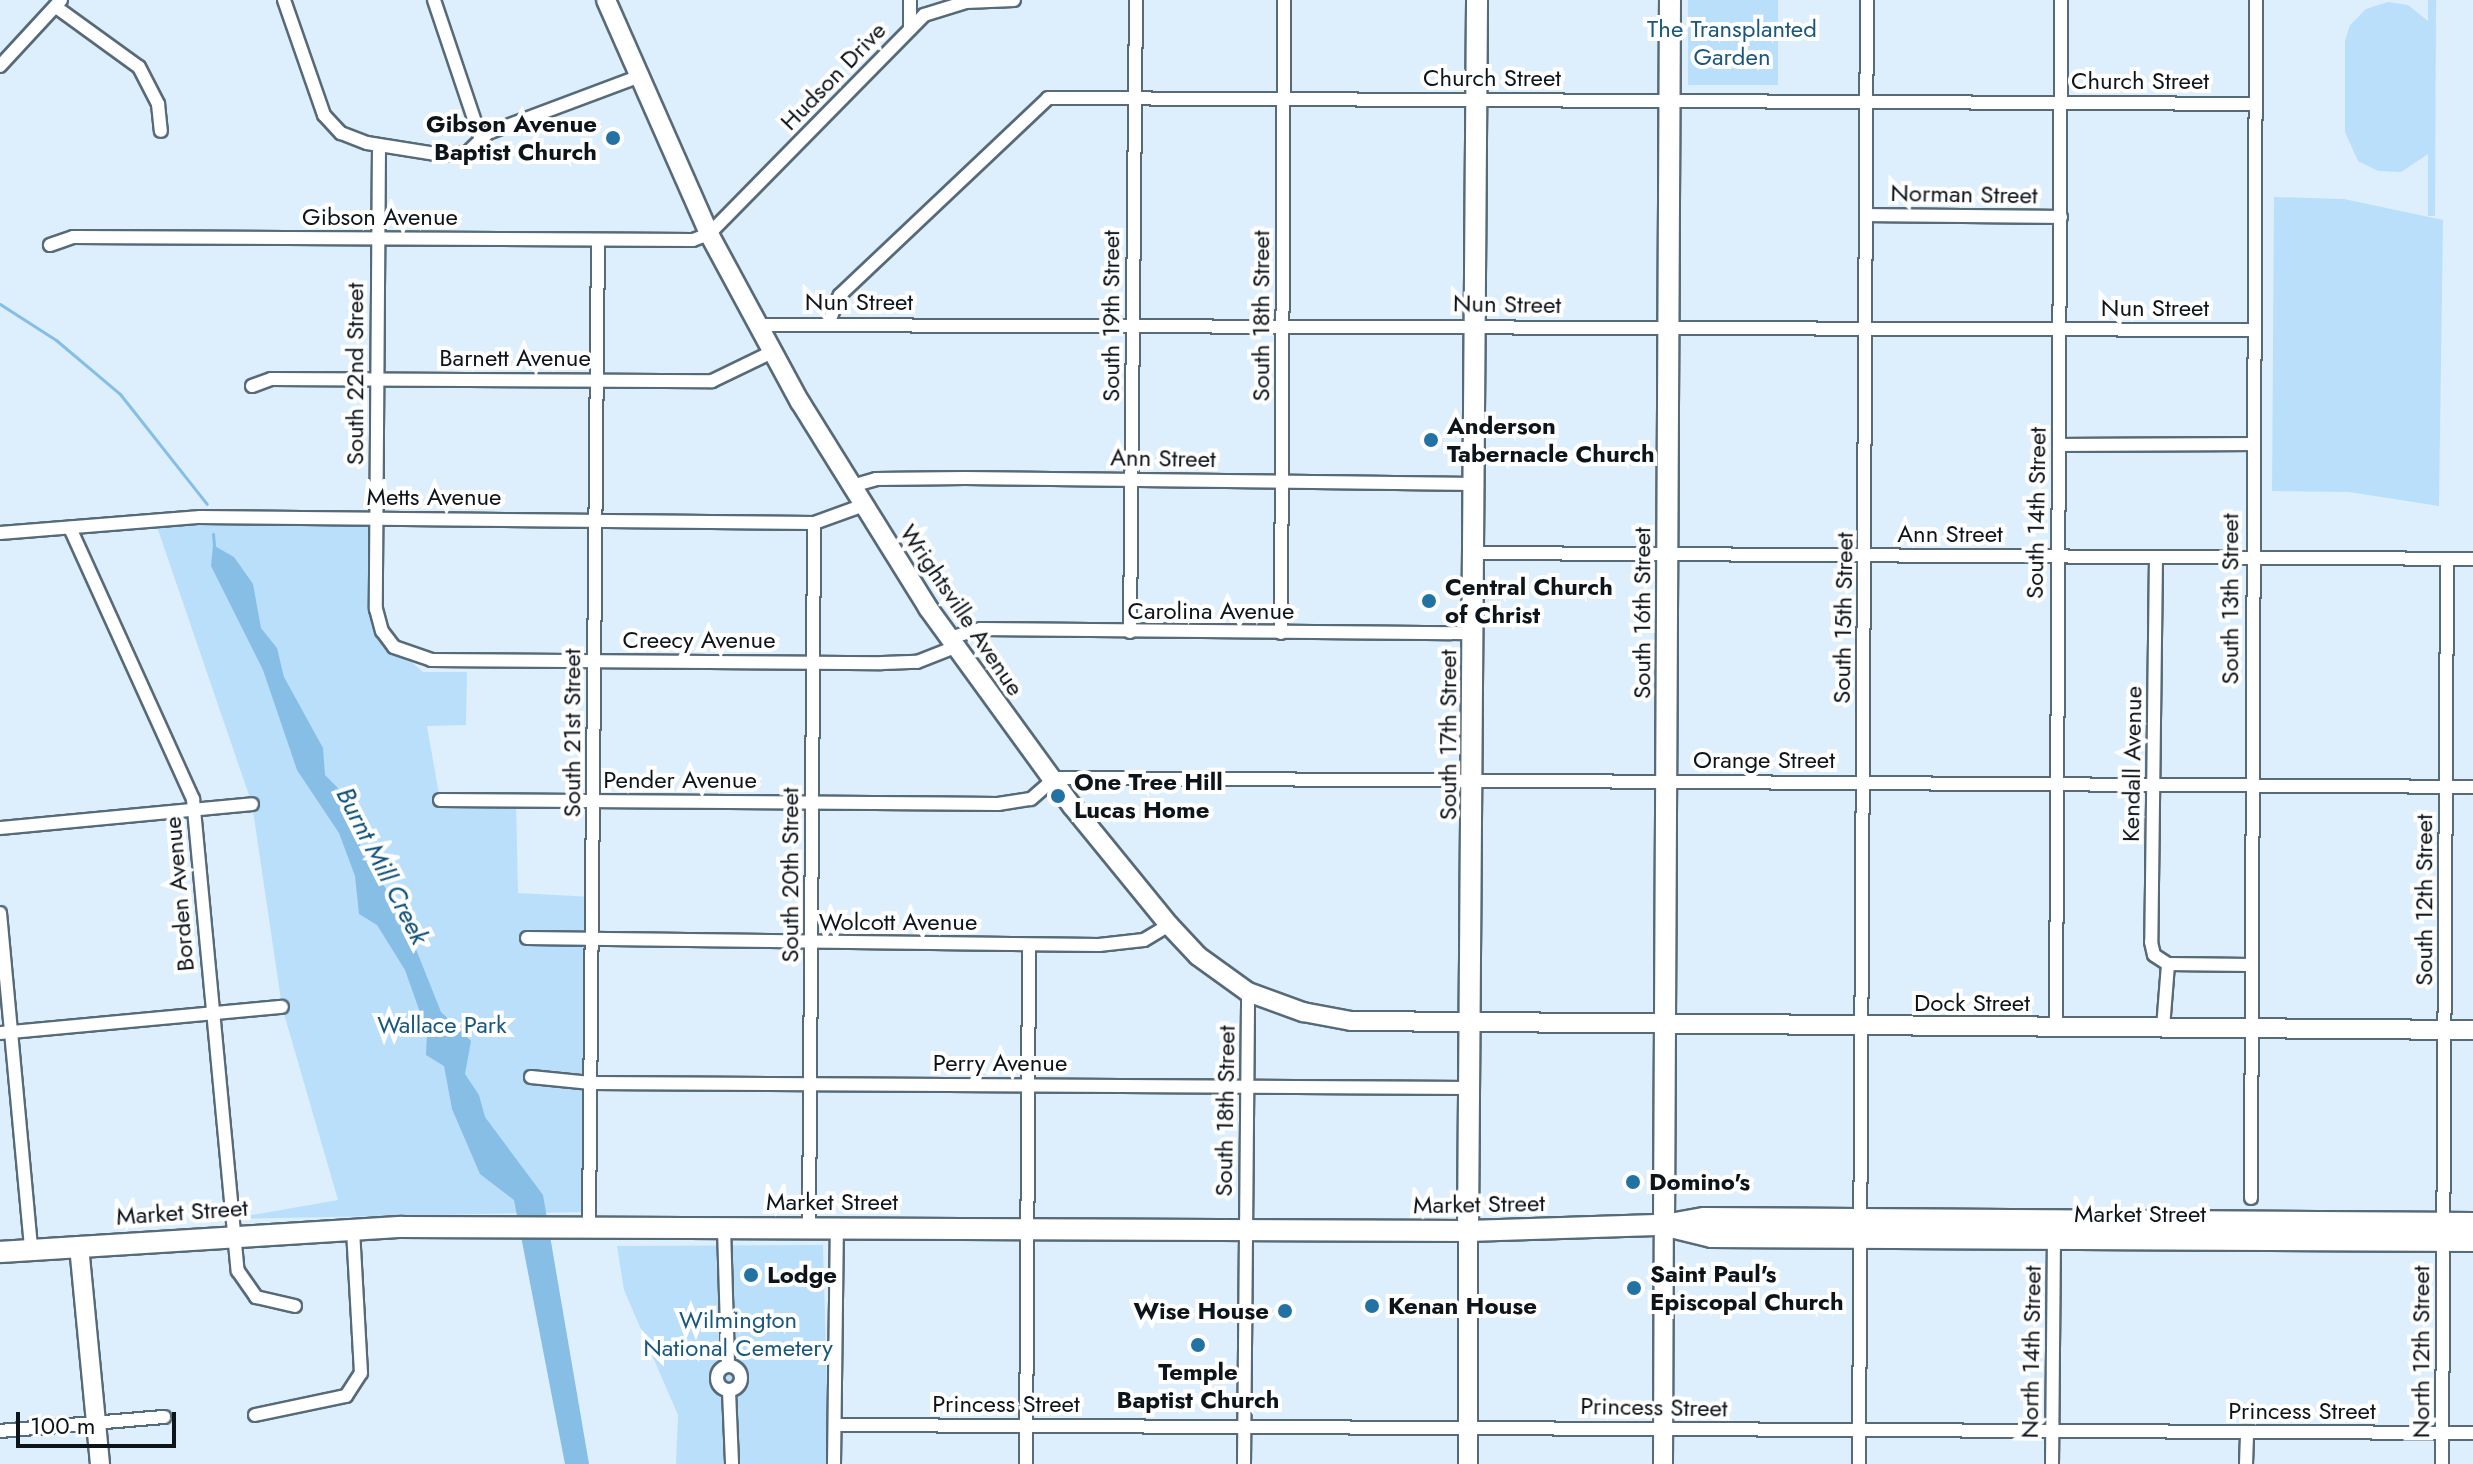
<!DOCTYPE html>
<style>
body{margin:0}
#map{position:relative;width:2473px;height:1464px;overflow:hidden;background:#ddeffc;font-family:Jost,sans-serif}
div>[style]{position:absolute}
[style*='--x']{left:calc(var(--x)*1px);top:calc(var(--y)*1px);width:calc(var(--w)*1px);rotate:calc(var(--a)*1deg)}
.green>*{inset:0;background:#badffa;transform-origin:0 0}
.water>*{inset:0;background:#86bee6}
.stream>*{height:3px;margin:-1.5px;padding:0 1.5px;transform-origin:1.5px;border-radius:1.5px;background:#86bee6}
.roads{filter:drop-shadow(2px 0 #576a78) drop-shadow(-2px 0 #576a78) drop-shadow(0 2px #576a78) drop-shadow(0 -2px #576a78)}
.street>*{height:12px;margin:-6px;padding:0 6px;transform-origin:6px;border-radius:6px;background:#fff}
.street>.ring{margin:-6px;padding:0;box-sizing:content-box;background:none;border:12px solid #fff;border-radius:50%}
.secondary>*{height:18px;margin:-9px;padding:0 9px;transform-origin:9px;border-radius:9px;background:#fff}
.primary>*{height:20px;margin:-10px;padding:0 10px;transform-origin:10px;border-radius:10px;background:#fff}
.dots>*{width:22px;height:22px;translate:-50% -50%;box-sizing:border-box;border:4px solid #fff;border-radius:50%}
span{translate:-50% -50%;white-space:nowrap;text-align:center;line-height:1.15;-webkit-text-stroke:8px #fff;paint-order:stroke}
.park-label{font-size:24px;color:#18587f}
.street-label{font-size:24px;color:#0d141a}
.poi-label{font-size:24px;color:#0d141a;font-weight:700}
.right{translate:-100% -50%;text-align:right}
.left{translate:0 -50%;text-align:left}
.water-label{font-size:26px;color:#0d5077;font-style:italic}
.scale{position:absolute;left:16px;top:1412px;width:160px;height:36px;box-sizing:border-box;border:4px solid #0d141a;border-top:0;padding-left:10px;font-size:24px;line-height:28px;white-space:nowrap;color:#0d141a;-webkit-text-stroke:6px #fff;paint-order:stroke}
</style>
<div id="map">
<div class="green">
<div style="left:1688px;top:0;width:90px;height:85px"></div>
<div style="clip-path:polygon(2428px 0,2436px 0,2435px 216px,2428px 216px,2428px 154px,2401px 172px,2378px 171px,2358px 161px,2345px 132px,2345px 41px,2350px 25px,2366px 9px,2388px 2px,2408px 5px,2428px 21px)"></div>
<div style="clip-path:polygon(2274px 197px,2344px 199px,2443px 220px,2439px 506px,2349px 492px,2272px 491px)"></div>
<div style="clip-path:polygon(376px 519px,376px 609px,388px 641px,423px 672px,467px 672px,466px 725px,427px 726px,440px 800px,516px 801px,518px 893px,593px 897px,589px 1212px,229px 1219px,338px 1200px,282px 1007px,252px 804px,155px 521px)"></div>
<div style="clip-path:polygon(823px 1245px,829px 1464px,676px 1464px,678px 1415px,624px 1290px,617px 1246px)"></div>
</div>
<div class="water">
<div style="clip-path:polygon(213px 545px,234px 557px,253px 584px,261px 628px,277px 648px,284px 677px,323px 748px,325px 775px,347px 797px,362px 851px,402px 914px,441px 1012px,471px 1041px,465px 1074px,479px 1095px,485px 1117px,543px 1195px,589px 1464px,565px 1464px,514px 1200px,480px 1174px,452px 1109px,444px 1066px,426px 1055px,427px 1032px,405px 970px,377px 925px,359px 914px,355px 876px,339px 833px,297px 770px,263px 670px,211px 566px)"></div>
</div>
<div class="stream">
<div style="--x:0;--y:304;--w:67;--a:32.7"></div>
<div style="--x:56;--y:340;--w:84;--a:40.2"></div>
<div style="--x:120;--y:394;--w:140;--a:51.7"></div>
<div style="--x:213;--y:534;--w:12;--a:85"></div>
</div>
<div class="roads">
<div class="street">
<div style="--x:284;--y:0;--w:122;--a:70.8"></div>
<div style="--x:324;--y:115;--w:25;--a:47"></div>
<div style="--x:341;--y:133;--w:28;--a:21"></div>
<div style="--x:367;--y:143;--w:76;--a:9.1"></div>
<div style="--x:442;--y:155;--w:25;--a:-5"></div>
<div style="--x:467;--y:153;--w:29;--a:-44"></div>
<div style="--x:488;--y:133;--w:160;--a:-20.5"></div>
<div style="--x:434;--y:0;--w:148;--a:71.4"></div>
<div style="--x:56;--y:7;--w:102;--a:35.9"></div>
<div style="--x:139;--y:67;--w:42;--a:62.8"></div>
<div style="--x:158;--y:104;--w:27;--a:84"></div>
<div style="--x:910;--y:29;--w:29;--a:-90"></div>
<div style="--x:0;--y:66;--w:90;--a:-47.3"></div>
<div style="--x:379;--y:145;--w:464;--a:90.4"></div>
<div style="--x:376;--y:609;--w:23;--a:75"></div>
<div style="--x:382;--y:631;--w:20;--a:53"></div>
<div style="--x:394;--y:647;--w:39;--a:19"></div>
<div style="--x:431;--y:660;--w:451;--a:0.4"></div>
<div style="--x:882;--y:663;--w:35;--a:-2"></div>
<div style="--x:917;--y:662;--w:41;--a:-21.5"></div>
<div style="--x:1866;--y:215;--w:195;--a:0.6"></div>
<div style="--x:50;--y:245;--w:24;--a:-19"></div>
<div style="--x:73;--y:237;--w:620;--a:0.28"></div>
<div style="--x:693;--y:240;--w:17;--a:-21"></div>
<div style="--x:709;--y:234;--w:307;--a:-45.5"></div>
<div style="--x:924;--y:15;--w:44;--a:-17.2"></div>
<div style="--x:966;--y:2;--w:48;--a:-2.4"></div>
<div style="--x:828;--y:324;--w:31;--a:-68"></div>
<div style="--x:840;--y:295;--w:286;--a:-43.4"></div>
<div style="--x:1048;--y:98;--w:1207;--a:0.28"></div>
<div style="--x:759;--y:325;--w:1495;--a:0.19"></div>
<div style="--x:252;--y:386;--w:20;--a:-20"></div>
<div style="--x:271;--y:379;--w:441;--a:0.3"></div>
<div style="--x:712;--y:381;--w:67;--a:-25.8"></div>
<div style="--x:2059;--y:445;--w:194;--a:-0.3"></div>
<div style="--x:852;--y:486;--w:25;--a:-16"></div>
<div style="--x:876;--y:479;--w:89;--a:-0.6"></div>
<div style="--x:965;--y:478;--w:511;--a:0.67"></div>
<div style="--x:70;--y:528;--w:298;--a:65.6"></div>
<div style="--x:193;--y:799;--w:474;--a:84.6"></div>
<div style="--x:238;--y:1271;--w:32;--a:55"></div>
<div style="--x:256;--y:1297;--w:40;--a:13"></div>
<div style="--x:0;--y:533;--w:201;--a:-4.6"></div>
<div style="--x:200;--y:517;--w:614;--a:0.56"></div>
<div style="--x:814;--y:523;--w:53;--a:-19.8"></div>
<div style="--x:1476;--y:553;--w:997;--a:0.34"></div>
<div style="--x:2156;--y:557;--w:385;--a:90.7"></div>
<div style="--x:2151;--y:942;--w:13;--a:77"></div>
<div style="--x:2154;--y:955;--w:17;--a:33"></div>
<div style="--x:2168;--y:964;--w:82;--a:0.7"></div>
<div style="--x:1130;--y:632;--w:632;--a:-89.46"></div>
<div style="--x:1281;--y:633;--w:633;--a:-89.73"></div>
<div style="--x:949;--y:638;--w:32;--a:-16"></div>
<div style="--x:980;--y:629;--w:495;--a:0.5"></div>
<div style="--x:440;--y:800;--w:558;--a:0.41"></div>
<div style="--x:998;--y:804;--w:33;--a:-9"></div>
<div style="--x:1031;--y:799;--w:32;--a:-41"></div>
<div style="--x:1055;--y:778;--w:1418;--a:0.36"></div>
<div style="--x:0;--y:828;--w:253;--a:-5.4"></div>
<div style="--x:0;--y:913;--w:337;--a:84.7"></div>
<div style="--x:527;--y:938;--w:572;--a:0.7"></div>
<div style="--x:1099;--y:945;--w:45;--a:-6.3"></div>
<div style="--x:1144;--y:940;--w:29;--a:-31"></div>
<div style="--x:2056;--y:1027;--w:1027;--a:-89.72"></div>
<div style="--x:2163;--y:1028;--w:64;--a:-85.5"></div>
<div style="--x:0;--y:1033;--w:283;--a:-5.3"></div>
<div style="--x:531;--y:1077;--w:60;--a:5.7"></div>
<div style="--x:591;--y:1083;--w:879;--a:0.33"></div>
<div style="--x:2251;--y:1198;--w:1198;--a:-89.76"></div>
<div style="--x:589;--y:1227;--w:987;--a:-89.48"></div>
<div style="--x:724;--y:1228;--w:138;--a:88.3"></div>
<div style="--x:809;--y:1228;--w:705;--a:-89.59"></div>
<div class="ring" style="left:717px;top:1366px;width:12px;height:12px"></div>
<div style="--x:729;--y:1391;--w:73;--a:87.6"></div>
<div style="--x:255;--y:1415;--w:93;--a:-11.8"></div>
<div style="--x:346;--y:1396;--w:27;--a:-57"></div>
<div style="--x:361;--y:1373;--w:145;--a:-93.2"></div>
<div style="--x:835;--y:1425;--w:1638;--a:0.28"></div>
<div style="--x:0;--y:1431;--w:165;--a:-4.9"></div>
<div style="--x:834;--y:1464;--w:236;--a:-89.3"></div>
<div style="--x:1026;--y:1464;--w:519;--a:-89.67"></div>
<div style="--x:1244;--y:1464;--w:472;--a:-89.5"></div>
<div style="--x:1859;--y:1464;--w:1464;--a:-89.69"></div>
<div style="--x:2052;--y:1464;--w:224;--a:-89.5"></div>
<div style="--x:2246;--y:1464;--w:32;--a:-88"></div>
<div style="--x:2442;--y:1464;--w:905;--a:-89.68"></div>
</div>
<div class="secondary">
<div style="--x:606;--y:0;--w:256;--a:66.2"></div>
<div style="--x:709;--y:234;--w:191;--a:61.6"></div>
<div style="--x:800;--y:402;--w:243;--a:58.1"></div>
<div style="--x:928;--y:608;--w:245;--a:54"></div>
<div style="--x:1072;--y:806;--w:154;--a:50.8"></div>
<div style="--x:1169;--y:925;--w:42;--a:46.9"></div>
<div style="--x:1198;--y:956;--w:62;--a:35.8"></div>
<div style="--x:1248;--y:992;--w:59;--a:20"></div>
<div style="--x:1303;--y:1012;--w:49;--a:10.6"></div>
<div style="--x:1351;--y:1021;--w:1122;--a:0.46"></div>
<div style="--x:79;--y:1246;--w:219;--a:84.5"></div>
<div style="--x:1468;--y:1464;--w:233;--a:-90"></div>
<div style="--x:1663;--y:1464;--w:239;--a:-89.8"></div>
</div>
<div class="primary">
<div style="--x:1664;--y:1225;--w:1225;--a:-89.72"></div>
<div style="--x:1671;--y:1227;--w:41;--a:14"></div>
<div style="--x:1711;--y:1237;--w:762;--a:0.3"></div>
<div style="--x:1468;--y:1231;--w:1231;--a:-89.58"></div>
<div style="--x:0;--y:1252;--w:401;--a:-3.6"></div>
<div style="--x:400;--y:1227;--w:1068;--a:0.21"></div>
<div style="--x:1468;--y:1231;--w:196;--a:-1.8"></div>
<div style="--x:1664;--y:1225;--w:41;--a:-9.9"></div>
<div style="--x:1704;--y:1218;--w:769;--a:0.37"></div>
</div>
</div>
<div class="dots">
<div style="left:613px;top:138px;background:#2273a4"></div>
<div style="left:1431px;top:440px;background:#2273a4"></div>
<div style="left:1429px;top:601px;background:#2273a4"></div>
<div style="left:1058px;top:796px;background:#2273a4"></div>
<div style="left:1633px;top:1182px;background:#2273a4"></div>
<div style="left:751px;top:1275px;background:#2273a4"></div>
<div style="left:1634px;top:1288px;background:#2273a4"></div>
<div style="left:1372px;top:1306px;background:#2273a4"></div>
<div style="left:1285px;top:1311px;background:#2273a4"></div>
<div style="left:1198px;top:1345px;background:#2273a4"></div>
</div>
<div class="park-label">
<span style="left:1732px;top:43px">The Transplanted<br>Garden</span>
<span style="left:442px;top:1025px">Wallace Park</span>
<span style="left:738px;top:1334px">Wilmington<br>National Cemetery</span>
</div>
<div class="street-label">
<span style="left:833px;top:76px;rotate:-46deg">Hudson Drive</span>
<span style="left:1492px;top:78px">Church Street</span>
<span style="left:2140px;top:81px">Church Street</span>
<span style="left:1964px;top:194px;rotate:1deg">Norman Street</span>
<span style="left:380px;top:217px">Gibson Avenue</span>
<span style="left:859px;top:302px">Nun Street</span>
<span style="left:1507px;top:304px;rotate:1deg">Nun Street</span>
<span style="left:2155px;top:308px">Nun Street</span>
<span style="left:1111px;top:316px;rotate:-90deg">South 19th Street</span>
<span style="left:1261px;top:316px;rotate:-90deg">South 18th Street</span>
<span style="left:515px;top:358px">Barnett Avenue</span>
<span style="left:355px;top:374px;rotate:-90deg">South 22nd Street</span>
<span style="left:1163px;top:458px;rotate:1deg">Ann Street</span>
<span style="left:434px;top:497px">Metts Avenue</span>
<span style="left:2036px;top:513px;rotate:-89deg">South 14th Street</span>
<span style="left:1950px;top:534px">Ann Street</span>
<span style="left:2230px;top:599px;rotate:-90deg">South 13th Street</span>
<span style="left:962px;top:610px;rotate:56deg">Wrightsville Avenue</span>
<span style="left:1211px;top:611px">Carolina Avenue</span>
<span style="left:1642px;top:613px;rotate:-90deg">South 16th Street</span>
<span style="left:1843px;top:618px;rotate:-89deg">South 15th Street</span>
<span style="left:699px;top:640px">Creecy Avenue</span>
<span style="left:572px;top:733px;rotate:-90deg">South 21st Street</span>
<span style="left:1448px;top:735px;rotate:-90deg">South 17th Street</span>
<span style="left:1764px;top:760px">Orange Street</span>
<span style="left:2132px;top:764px;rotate:-89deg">Kendall Avenue</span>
<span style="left:680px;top:780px">Pender Avenue</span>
<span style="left:790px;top:875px;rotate:-90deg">South 20th Street</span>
<span style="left:179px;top:894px;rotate:-95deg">Borden Avenue</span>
<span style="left:2424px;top:900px;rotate:-90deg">South 12th Street</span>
<span style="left:898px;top:922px">Wolcott Avenue</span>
<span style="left:1972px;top:1003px">Dock Street</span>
<span style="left:1000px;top:1063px">Perry Avenue</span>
<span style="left:1225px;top:1111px;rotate:-89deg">South 18th Street</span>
<span style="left:832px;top:1202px">Market Street</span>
<span style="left:1479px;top:1204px;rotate:-1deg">Market Street</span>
<span style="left:182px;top:1212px;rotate:-4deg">Market Street</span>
<span style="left:2140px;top:1214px">Market Street</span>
<span style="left:2031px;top:1352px;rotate:-89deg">North 14th Street</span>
<span style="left:2421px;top:1352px;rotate:-90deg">North 12th Street</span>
<span style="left:1006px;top:1404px">Princess Street</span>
<span style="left:1654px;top:1407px;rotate:1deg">Princess Street</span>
<span style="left:2302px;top:1411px">Princess Street</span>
</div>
<div class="poi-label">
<span class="right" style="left:597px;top:138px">Gibson Avenue<br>Baptist Church</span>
<span class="left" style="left:1447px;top:440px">Anderson<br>Tabernacle Church</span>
<span class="left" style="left:1445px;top:601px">Central Church<br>of Christ</span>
<span class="left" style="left:1074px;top:796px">One Tree Hill<br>Lucas Home</span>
<span class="left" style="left:1649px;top:1182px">Domino's</span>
<span class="left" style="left:1650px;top:1288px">Saint Paul's<br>Episcopal Church</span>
<span class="left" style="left:767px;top:1275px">Lodge</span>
<span class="left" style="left:1388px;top:1306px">Kenan House</span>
<span class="right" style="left:1269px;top:1311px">Wise House</span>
<span style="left:1198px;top:1386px">Temple<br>Baptist Church</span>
</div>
<div class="water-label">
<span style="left:382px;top:866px;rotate:63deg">Burnt Mill Creek</span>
</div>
<div class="scale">100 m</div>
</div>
